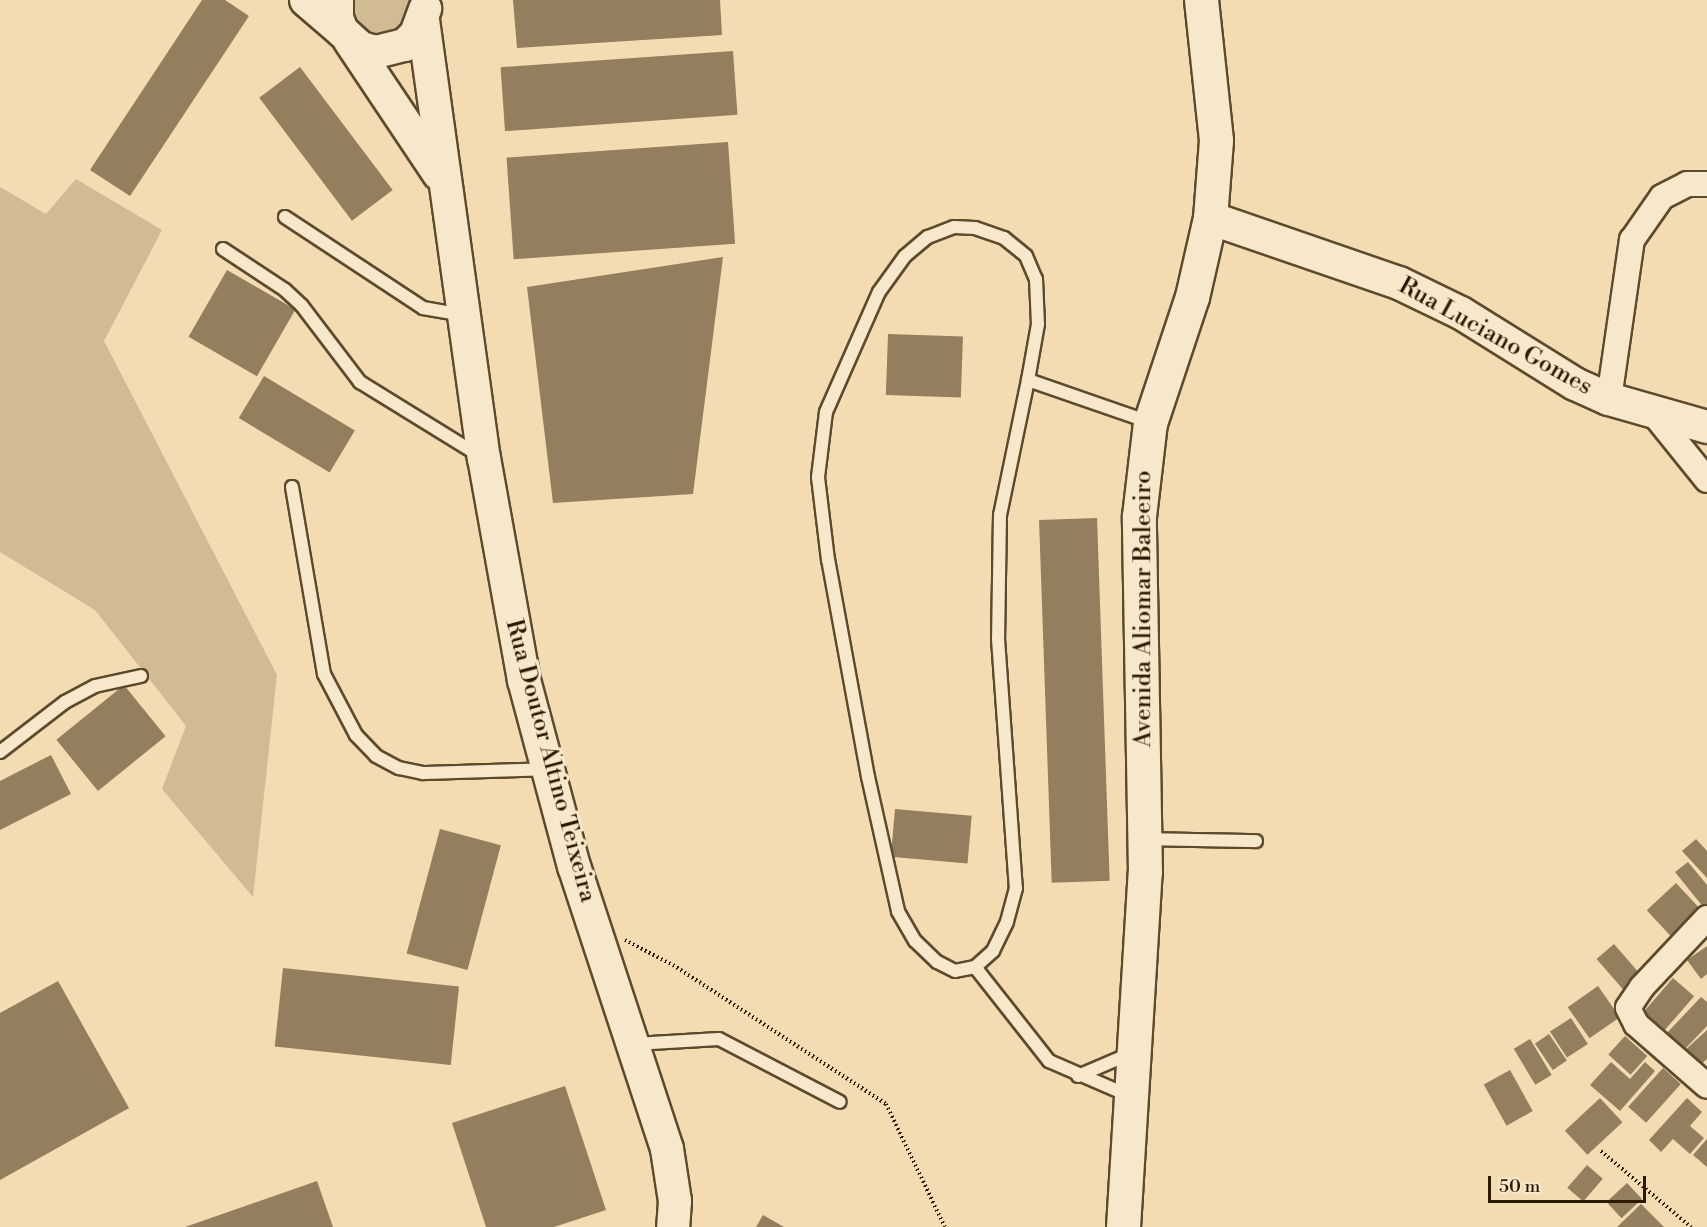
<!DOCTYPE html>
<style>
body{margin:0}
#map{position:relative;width:1707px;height:1227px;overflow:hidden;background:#f3dcb1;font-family:"Libre Bodoni",serif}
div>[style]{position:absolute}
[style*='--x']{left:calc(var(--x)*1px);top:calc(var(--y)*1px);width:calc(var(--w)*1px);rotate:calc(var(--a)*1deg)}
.green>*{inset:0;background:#d1bb93}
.building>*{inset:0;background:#937e5d;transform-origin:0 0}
.path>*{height:4px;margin-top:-2px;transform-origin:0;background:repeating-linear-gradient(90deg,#2b1901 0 1.5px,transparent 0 4.5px)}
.roads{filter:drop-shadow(2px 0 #5d4a2d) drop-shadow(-2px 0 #5d4a2d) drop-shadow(0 2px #5d4a2d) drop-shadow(0 -2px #5d4a2d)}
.service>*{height:12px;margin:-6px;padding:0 6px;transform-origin:6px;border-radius:6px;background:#f7e8cc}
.minor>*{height:24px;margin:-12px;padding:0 12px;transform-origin:12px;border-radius:12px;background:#f7e8cc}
.tertiary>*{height:32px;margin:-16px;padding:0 16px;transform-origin:16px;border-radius:16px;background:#f7e8cc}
.secondary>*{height:33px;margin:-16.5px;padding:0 16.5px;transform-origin:16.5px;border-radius:16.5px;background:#f7e8cc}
span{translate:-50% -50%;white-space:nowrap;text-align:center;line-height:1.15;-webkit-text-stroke:6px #f7e8cc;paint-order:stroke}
.street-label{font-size:24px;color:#2b1901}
.scale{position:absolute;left:1488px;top:1176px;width:158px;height:27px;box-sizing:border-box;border:3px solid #2b1901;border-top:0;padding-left:8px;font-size:18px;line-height:21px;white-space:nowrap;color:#2b1901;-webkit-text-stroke:4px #f7e8cc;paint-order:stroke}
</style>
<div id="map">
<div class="green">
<div style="clip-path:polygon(351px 0,412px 0,412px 9px,405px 27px,389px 37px,369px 35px,355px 23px)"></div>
<div style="clip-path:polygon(76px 179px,162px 230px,104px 341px,277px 675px,253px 897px,162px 789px,186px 726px,95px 610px,0 552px,0 187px,46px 214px)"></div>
</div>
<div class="building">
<div style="clip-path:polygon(202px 0,225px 0,249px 16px,130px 196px,90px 170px)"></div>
<div style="clip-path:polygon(513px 0,720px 0,722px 35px,517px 48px)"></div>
<div style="left:733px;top:51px;width:64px;height:233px;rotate:86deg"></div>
<div style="left:300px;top:67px;width:154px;height:51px;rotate:53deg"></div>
<div style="left:728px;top:142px;width:102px;height:222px;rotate:86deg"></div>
<div style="clip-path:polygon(723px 257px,693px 494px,553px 503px,527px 287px)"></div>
<div style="left:227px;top:270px;width:79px;height:77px;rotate:30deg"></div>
<div style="left:888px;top:334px;width:75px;height:61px;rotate:2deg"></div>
<div style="left:264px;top:376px;width:106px;height:49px;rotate:31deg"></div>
<div style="left:1097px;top:518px;width:363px;height:58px;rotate:88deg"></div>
<div style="left:124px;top:685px;width:66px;height:87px;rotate:51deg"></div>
<div style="clip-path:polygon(51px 755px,71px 794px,0 830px,0 781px)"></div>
<div style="left:895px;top:809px;width:77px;height:48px;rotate:5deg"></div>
<div style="left:440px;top:829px;width:63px;height:129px;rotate:15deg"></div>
<div style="clip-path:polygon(1696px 839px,1707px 851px,1707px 878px,1682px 851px)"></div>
<div style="clip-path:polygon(1688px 862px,1707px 885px,1707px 905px,1704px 908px,1675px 872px)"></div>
<div style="left:1676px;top:883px;width:35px;height:40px;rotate:47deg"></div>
<div style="left:1614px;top:944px;width:45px;height:23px;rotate:49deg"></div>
<div style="clip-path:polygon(1707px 946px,1707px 974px,1701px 979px,1687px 960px)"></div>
<div style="left:283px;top:968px;width:177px;height:79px;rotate:6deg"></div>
<div style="left:1673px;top:978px;width:28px;height:52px;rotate:41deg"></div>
<div style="clip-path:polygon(58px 981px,129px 1108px,0 1180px,0 1013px)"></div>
<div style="left:1598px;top:986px;width:38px;height:37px;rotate:55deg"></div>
<div style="clip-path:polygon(1701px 997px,1707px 1002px,1707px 1026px,1682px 1052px,1664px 1036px)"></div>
<div style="left:1571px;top:1018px;width:31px;height:25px;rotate:57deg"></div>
<div style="clip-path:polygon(1707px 1030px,1707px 1059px,1698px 1067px,1683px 1052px)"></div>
<div style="left:1549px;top:1034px;width:32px;height:17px;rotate:56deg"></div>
<div style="left:1625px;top:1036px;width:30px;height:25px;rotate:42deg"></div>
<div style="left:1530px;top:1039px;width:42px;height:19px;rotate:59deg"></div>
<div style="clip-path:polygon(1611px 1062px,1630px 1079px,1645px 1062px,1655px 1071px,1620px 1111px,1590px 1085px)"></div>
<div style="left:1663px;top:1068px;width:24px;height:52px;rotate:42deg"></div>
<div style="left:1510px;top:1070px;width:47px;height:30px;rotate:61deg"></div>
<div style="clip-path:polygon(565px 1086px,606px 1210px,554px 1227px,486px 1227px,452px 1123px)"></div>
<div style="left:1600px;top:1098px;width:33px;height:48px;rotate:47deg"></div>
<div style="clip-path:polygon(1687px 1098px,1702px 1112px,1690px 1126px,1704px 1138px,1690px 1154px,1673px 1139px,1661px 1152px,1649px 1140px)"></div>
<div style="clip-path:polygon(1707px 1139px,1707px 1167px,1693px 1155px)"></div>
<div style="left:1587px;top:1165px;width:21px;height:30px;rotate:41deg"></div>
<div style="clip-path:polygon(317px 1181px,333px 1227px,185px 1227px)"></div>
<div style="left:1627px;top:1183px;width:22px;height:28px;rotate:47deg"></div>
<div style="clip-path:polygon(1641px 1204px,1664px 1227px,1617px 1227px)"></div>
<div style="clip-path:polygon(763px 1215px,784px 1227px,756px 1227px)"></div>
</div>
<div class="path">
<div style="--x:625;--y:940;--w:54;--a:27.5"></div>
<div style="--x:673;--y:965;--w:254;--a:33.1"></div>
<div style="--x:886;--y:1104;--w:136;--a:64.4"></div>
<div style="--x:1601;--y:1151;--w:118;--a:40.2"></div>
</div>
<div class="roads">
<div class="service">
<div style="--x:285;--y:217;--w:165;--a:33.4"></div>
<div style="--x:423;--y:308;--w:40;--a:10"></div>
<div style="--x:223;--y:249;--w:74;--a:33.5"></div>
<div style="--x:285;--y:290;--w:23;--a:43"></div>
<div style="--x:302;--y:306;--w:96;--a:52.7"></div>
<div style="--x:360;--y:382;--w:141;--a:31.7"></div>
<div style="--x:1028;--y:380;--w:138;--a:101.7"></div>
<div style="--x:1000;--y:515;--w:124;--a:90.9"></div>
<div style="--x:998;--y:639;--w:250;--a:85.9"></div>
<div style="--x:1016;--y:888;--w:35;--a:105"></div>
<div style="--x:1007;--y:922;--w:32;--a:116"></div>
<div style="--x:993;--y:951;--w:24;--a:138"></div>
<div style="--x:975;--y:967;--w:20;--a:169"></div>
<div style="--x:955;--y:971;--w:20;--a:-153"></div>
<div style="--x:937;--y:962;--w:30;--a:-136"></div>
<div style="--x:915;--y:941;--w:34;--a:-120"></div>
<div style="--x:898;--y:911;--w:137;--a:-102.6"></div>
<div style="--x:868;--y:777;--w:221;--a:-100.4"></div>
<div style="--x:828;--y:560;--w:84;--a:-96.9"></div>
<div style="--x:818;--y:477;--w:65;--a:-83"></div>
<div style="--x:826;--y:412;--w:131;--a:-66.2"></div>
<div style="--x:879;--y:292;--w:44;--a:-54.2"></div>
<div style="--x:905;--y:256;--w:30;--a:-40"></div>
<div style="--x:928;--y:237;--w:28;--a:-21"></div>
<div style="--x:954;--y:227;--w:21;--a:3"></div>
<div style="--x:975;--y:228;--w:31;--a:19"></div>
<div style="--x:1004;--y:238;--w:28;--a:39"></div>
<div style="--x:1026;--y:256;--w:25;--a:67"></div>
<div style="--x:1036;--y:279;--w:45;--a:87.5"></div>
<div style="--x:1038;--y:324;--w:57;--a:100.1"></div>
<div style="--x:1028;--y:380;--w:128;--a:19.1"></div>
<div style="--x:292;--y:487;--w:190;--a:80.3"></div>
<div style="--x:324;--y:674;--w:69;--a:62.3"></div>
<div style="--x:356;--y:735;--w:29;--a:46"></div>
<div style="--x:376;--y:756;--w:26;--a:28"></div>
<div style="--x:399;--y:768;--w:25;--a:12"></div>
<div style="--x:423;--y:773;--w:124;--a:-1.8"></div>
<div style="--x:0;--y:752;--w:82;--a:-37.6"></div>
<div style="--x:65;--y:702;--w:34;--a:-28"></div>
<div style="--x:95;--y:686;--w:47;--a:-12.3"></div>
<div style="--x:1147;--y:839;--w:109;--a:1.1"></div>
<div style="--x:975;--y:967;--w:120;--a:51.8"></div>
<div style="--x:1049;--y:1061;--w:88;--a:23.4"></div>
<div style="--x:634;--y:1044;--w:85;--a:-3.4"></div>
<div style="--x:719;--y:1039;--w:136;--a:27.5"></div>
<div style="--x:1078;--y:1076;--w:59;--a:-23.1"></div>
</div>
<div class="minor">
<div style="--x:1609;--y:399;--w:161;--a:-81.8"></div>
<div style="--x:1632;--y:240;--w:52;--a:-55.1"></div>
<div style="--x:1662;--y:197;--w:28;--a:-27"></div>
<div style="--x:1687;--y:184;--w:20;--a:0"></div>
<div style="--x:1653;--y:413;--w:86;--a:51.1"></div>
<div style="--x:1707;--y:918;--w:95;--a:133.3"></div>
<div style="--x:1642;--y:987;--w:25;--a:124"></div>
<div style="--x:1628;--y:1008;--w:18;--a:63"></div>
<div style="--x:1636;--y:1024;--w:94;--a:41.1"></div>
</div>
<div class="tertiary">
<div style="--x:306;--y:0;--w:48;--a:40.7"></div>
<div style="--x:337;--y:0;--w:18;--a:90"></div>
<div style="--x:337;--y:18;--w:14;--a:69"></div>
<div style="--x:342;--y:31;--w:25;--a:42"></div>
<div style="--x:361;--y:48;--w:16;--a:15"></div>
<div style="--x:376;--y:52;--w:30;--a:-14"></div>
<div style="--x:405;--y:45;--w:16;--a:-45"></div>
<div style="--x:416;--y:34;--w:27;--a:-70"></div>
<div style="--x:423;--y:20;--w:442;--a:82.1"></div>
<div style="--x:484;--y:458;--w:226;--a:79.8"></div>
<div style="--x:524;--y:680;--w:193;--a:75"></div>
<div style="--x:574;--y:866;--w:298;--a:71.8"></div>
<div style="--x:667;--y:1149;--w:53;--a:81.3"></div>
<div style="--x:675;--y:1201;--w:26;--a:94"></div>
<div style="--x:350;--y:41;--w:160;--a:56.2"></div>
<div style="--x:1210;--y:218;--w:200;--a:19"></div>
<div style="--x:1399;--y:283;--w:69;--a:25.8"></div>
<div style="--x:1461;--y:313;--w:134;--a:31.9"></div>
<div style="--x:1575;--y:384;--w:37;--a:24"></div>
<div style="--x:1609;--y:399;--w:102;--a:15.9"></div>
</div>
<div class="secondary">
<div style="--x:1123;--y:1227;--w:356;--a:-86.5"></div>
<div style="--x:1145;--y:872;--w:356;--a:-91"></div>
<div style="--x:1139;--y:516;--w:94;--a:-83.3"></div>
<div style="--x:1150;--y:423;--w:133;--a:-71.6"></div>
<div style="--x:1192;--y:297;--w:81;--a:-77.2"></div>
<div style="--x:1210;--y:218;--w:78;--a:-85.6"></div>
<div style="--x:1216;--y:140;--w:141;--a:-96.1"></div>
</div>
</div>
<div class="street-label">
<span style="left:1495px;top:337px;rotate:29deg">Rua Luciano Gomes</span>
<span style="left:1144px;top:609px;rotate:-90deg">Avenida Aliomar Baleeiro</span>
<span style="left:550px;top:761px;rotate:75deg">Rua Doutor Altino Teixeira</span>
</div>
<div class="scale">50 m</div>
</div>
